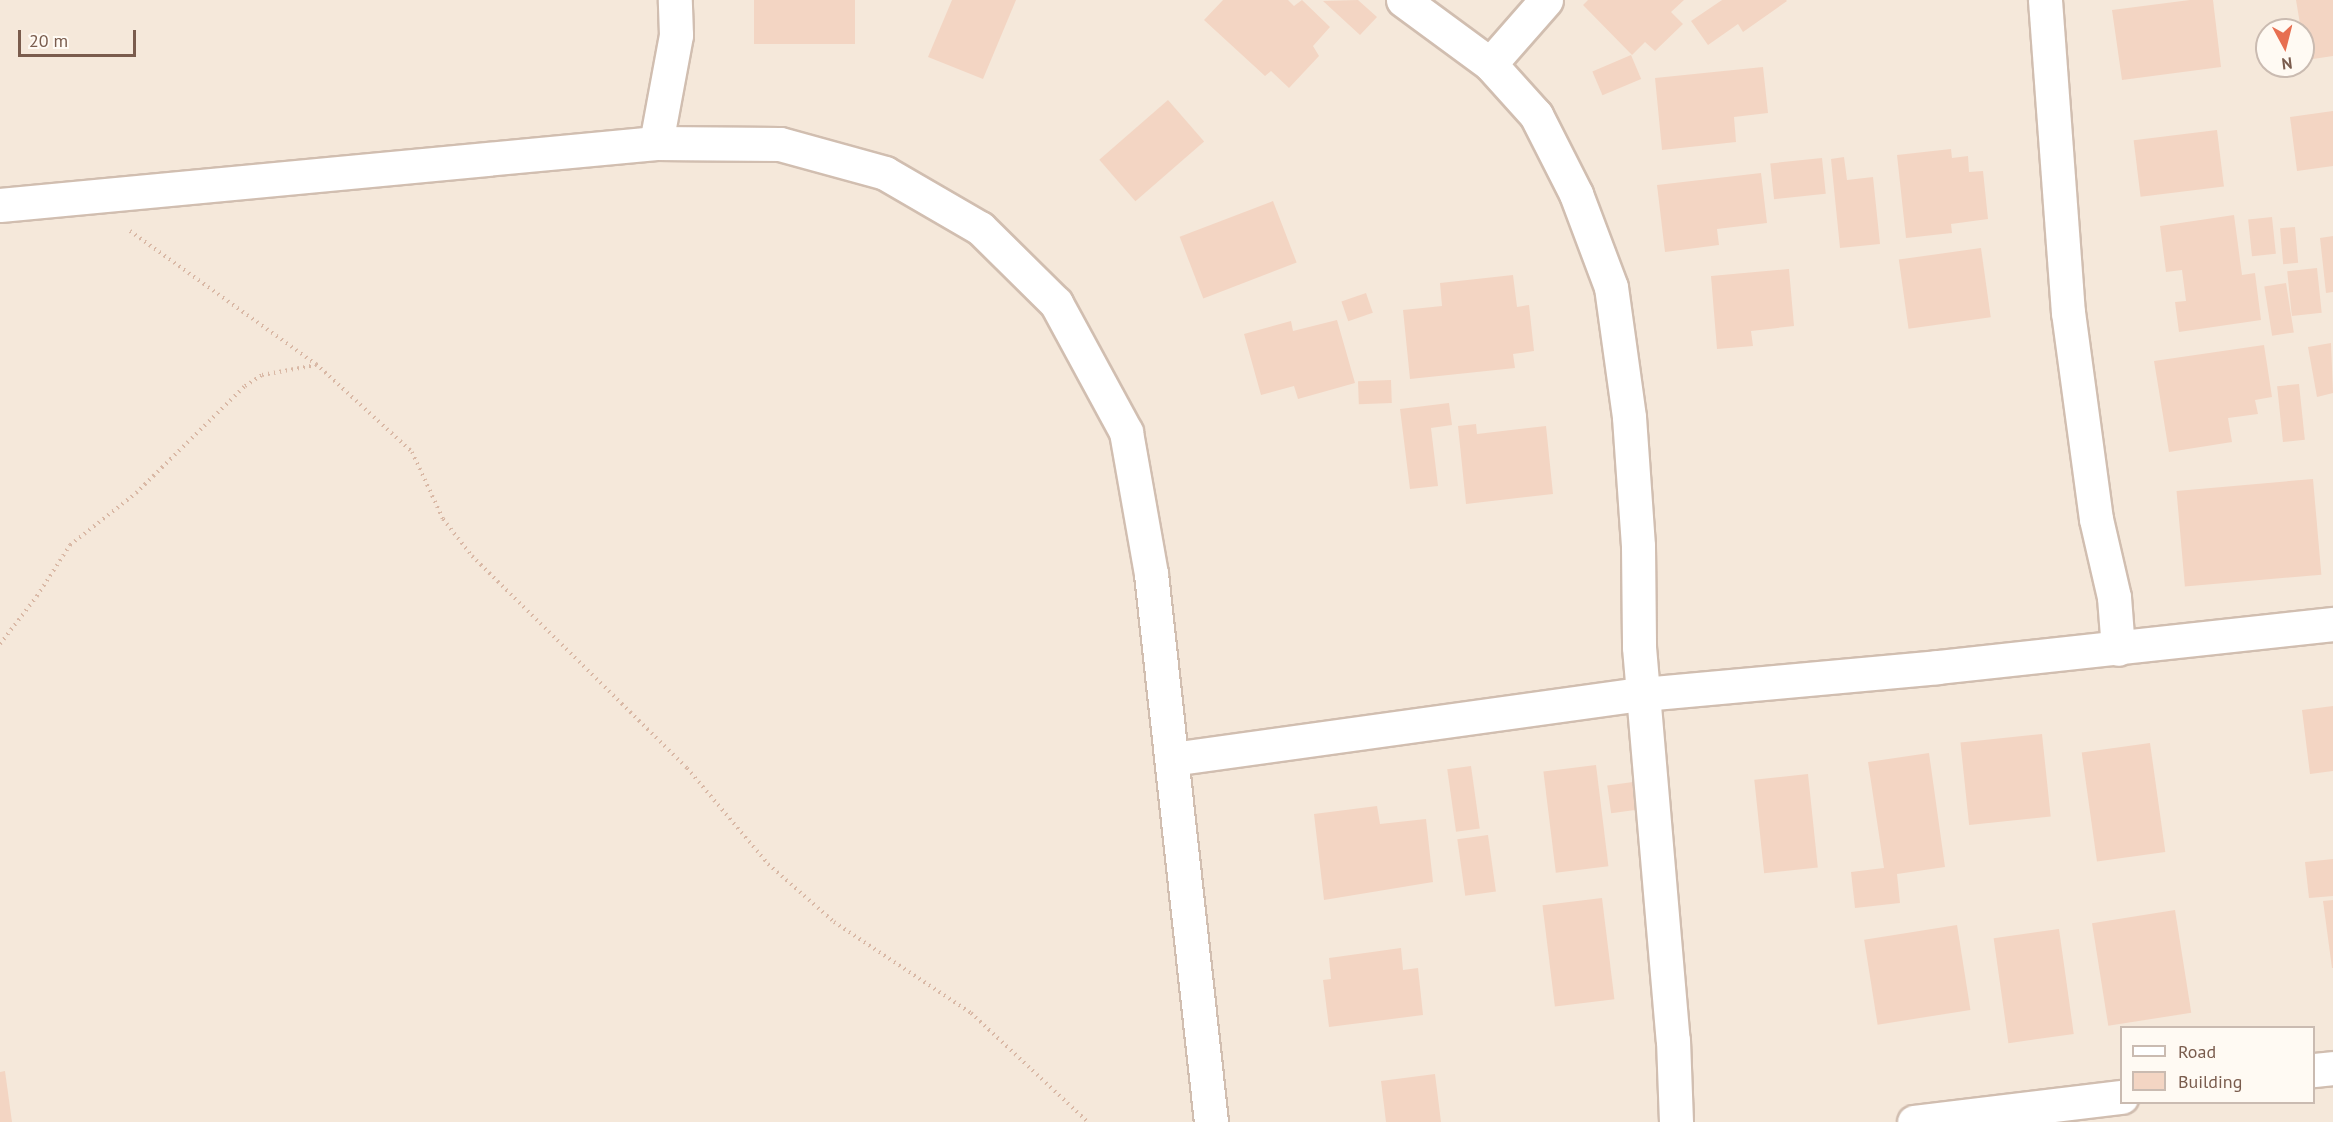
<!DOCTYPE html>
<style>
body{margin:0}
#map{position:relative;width:2333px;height:1122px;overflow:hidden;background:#fdf6ec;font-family:"PT Sans",sans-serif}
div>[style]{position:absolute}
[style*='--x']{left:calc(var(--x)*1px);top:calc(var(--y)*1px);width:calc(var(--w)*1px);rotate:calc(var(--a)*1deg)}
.residential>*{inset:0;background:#f5e8da}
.building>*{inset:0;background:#f3d5c3;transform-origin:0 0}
.path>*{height:4px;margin-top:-2px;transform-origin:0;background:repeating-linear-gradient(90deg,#d9b8a5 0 1.5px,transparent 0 6px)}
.roads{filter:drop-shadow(2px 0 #d1beb0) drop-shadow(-2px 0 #d1beb0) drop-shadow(0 2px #d1beb0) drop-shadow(0 -2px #d1beb0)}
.minor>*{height:33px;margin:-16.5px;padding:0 16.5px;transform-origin:16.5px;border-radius:16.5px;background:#fff}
span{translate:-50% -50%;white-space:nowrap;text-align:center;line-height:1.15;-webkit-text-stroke:4.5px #fffaf3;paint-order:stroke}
.legend{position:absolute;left:2120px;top:1026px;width:195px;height:78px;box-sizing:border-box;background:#fffaf3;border:2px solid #cabbb1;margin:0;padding:8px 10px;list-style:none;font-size:18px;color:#7a5c4d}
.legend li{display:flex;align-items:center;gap:12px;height:30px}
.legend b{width:30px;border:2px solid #cabbb1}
.north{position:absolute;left:2255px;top:18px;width:60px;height:60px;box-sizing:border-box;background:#fffaf3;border:2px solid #cabbb1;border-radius:50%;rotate:173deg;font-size:16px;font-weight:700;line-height:24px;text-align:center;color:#7a5c4d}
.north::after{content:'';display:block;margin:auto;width:21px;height:27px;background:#e76f51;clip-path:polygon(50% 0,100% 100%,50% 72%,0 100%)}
.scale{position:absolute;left:18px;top:30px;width:118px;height:27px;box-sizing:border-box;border:3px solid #7a5c4d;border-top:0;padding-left:8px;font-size:18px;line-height:21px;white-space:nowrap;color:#7a5c4d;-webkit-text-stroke:4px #fffaf3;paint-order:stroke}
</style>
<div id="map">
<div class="residential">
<div style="clip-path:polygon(evenodd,0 0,2333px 0,2333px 1122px,0 1122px,0 0,2267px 30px,2303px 30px,2303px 66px,2267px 66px,2267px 30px,0 0,2122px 1028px,2314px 1028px,2314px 1102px,2122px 1102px,2122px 1028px)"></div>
</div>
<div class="building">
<div style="left:754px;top:0;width:101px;height:44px"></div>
<div style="clip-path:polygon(952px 0,1016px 0,983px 79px,928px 57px)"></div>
<div style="clip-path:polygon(1223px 0,1288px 0,1294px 6px,1302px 0,1330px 27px,1313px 46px,1319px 56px,1289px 88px,1271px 71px,1265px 76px,1204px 20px)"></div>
<div style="clip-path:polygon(1358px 0,1377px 17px,1360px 35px,1323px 1px)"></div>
<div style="clip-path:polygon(1588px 0,1684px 0,1671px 12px,1683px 24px,1655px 51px,1645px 42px,1632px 55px,1583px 5px)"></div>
<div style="clip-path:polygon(1722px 0,1786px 0,1787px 1px,1743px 32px,1738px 24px,1708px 45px,1691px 21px)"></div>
<div style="clip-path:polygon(2190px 0,2213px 0,2221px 67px,2122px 80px,2112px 10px)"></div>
<div style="clip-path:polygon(2296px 0,2333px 0,2333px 56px,2306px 60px)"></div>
<div style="left:1631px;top:55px;width:26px;height:42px;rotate:67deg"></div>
<div style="clip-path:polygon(1763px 67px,1768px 113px,1734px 117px,1736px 142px,1662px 150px,1655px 78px)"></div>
<div style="left:1168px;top:100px;width:55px;height:91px;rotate:49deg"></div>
<div style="clip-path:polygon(2333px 111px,2333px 166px,2297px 171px,2290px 117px)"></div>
<div style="left:2217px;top:130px;width:57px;height:84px;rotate:83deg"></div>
<div style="clip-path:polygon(1951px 149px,1952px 158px,1968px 156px,1969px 172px,1983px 171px,1988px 219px,1951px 224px,1952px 233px,1906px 238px,1897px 155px)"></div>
<div style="clip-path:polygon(1844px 157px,1847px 180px,1873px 177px,1880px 244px,1840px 248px,1831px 159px)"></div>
<div style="left:1822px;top:158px;width:36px;height:52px;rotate:84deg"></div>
<div style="clip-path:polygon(1761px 173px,1767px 223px,1717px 229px,1719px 245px,1665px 252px,1657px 185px)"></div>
<div style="left:1273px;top:201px;width:66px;height:100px;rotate:69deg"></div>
<div style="clip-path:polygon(2234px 215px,2242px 275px,2255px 273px,2261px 320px,2179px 332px,2175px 302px,2186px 301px,2182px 270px,2166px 272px,2160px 226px)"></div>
<div style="left:2272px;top:217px;width:37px;height:24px;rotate:84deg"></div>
<div style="left:2295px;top:227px;width:36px;height:15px;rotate:85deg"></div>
<div style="clip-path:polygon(2333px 236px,2333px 292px,2326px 293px,2320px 238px)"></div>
<div style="left:1981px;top:248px;width:70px;height:83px;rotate:82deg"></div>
<div style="left:2317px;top:268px;width:45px;height:30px;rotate:84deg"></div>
<div style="clip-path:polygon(1789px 269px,1794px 326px,1751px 331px,1753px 346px,1717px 349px,1711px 276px)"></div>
<div style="clip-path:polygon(1513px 275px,1517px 307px,1529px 305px,1534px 351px,1513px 354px,1515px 368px,1410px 379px,1403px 310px,1442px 306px,1440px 283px)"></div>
<div style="left:2286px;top:283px;width:50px;height:22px;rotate:81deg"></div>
<div style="left:1366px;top:293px;width:21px;height:26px;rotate:71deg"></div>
<div style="clip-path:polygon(1337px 320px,1355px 383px,1298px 399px,1294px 386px,1261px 395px,1244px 334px,1291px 321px,1293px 331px)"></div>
<div style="clip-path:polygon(2331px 343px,2333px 393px,2317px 397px,2308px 347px)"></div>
<div style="clip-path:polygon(2264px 345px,2272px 397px,2255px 400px,2258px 414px,2228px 418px,2232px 442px,2169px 452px,2154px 361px)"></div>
<div style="left:1391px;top:380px;width:23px;height:33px;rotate:88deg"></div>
<div style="left:2299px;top:384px;width:56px;height:22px;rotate:84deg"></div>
<div style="clip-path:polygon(1449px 403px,1452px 425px,1431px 428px,1438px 486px,1410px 489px,1400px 409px)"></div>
<div style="clip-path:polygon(1476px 424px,1477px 434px,1546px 426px,1553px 494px,1466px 504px,1458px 426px)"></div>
<div style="left:2313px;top:479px;width:96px;height:137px;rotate:85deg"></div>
<div style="clip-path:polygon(2333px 706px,2333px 771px,2310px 774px,2302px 710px)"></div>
<div style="left:2042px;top:734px;width:83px;height:82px;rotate:84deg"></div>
<div style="left:2150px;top:743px;width:110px;height:69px;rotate:82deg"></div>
<div style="clip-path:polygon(1929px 753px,1945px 867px,1897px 874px,1900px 903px,1855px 908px,1851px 872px,1884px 868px,1868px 762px)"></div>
<div style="left:1596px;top:765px;width:102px;height:53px;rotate:83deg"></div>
<div style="left:1471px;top:766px;width:63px;height:24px;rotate:82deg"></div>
<div style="left:1808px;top:774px;width:94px;height:54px;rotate:84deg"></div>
<div style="left:1633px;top:782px;width:28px;height:26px;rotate:82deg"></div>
<div style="clip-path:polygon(1377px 806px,1380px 824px,1426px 819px,1433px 882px,1324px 900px,1314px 814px)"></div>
<div style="left:1488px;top:835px;width:57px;height:31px;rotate:82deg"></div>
<div style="clip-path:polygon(2333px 859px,2333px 896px,2309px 898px,2305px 862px)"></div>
<div style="left:1602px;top:898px;width:102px;height:60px;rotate:83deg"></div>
<div style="clip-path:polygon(2333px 900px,2333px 968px,2332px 968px,2323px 901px)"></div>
<div style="left:2175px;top:910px;width:104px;height:84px;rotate:81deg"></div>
<div style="left:1957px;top:925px;width:86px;height:94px;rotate:81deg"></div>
<div style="left:2059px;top:929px;width:106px;height:66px;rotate:82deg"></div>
<div style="clip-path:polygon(1401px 948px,1403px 970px,1418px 968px,1423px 1015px,1329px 1027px,1323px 980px,1331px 979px,1329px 958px)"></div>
<div style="clip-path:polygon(5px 1071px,12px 1122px,0 1122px,0 1072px)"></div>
<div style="clip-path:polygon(1435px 1074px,1441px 1122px,1386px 1122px,1381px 1081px)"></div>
</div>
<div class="path">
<div style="--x:130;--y:231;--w:229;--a:35.6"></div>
<div style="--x:316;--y:364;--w:130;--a:42.5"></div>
<div style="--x:412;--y:452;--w:74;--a:65.2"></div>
<div style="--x:443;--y:519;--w:47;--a:51.9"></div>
<div style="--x:472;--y:556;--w:302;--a:44.6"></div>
<div style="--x:687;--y:768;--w:126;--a:49.8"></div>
<div style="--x:768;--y:864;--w:88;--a:41.3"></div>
<div style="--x:834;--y:922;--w:164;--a:33.6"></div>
<div style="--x:971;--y:1013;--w:160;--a:43"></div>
<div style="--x:0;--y:644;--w:61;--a:-52.4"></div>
<div style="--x:37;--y:596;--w:61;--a:-57.1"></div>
<div style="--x:70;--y:545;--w:84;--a:-38.2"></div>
<div style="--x:136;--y:493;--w:153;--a:-44.5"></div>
<div style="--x:245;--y:386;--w:20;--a:-33"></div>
<div style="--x:262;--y:375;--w:55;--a:-10.5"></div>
</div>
<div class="roads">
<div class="minor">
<div style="--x:1403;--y:0;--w:108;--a:36.3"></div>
<div style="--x:1490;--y:64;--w:69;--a:48"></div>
<div style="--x:1536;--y:115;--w:89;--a:63.1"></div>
<div style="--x:1576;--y:194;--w:99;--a:69.4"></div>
<div style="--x:1611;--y:287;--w:131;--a:82.1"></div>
<div style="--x:1629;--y:417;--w:129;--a:86"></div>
<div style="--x:1638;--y:546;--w:101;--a:89.4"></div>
<div style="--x:1639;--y:647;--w:394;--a:85.1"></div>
<div style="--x:1673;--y:1040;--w:82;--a:87.9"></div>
<div style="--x:2045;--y:0;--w:313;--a:85.8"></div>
<div style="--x:2068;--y:312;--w:209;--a:82.3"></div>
<div style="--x:2096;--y:519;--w:80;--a:77"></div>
<div style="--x:2114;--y:597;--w:52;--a:85.6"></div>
<div style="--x:1490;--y:64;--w:85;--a:-48.8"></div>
<div style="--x:656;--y:143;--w:110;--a:-79.5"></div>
<div style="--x:676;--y:35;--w:35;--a:-92"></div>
<div style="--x:0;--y:205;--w:659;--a:-5.4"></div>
<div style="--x:656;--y:143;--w:124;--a:0.5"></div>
<div style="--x:780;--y:144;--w:109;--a:15.4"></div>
<div style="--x:885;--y:173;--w:110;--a:30.1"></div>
<div style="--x:980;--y:228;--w:107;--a:44.6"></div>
<div style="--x:1056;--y:303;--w:147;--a:61.5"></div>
<div style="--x:1126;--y:432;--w:144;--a:80"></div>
<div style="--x:1151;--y:574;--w:551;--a:83.75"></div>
<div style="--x:1172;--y:759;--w:475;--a:-7.9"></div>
<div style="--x:1643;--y:694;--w:295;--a:-5.2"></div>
<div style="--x:1937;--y:667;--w:398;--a:-6.2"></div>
<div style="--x:2314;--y:1070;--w:19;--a:-6"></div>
<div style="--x:1914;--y:1122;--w:209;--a:-6.9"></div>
</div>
</div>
<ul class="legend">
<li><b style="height:8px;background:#fff"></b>Road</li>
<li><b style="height:16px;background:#f3d5c3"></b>Building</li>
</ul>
<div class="north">N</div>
<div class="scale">20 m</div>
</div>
